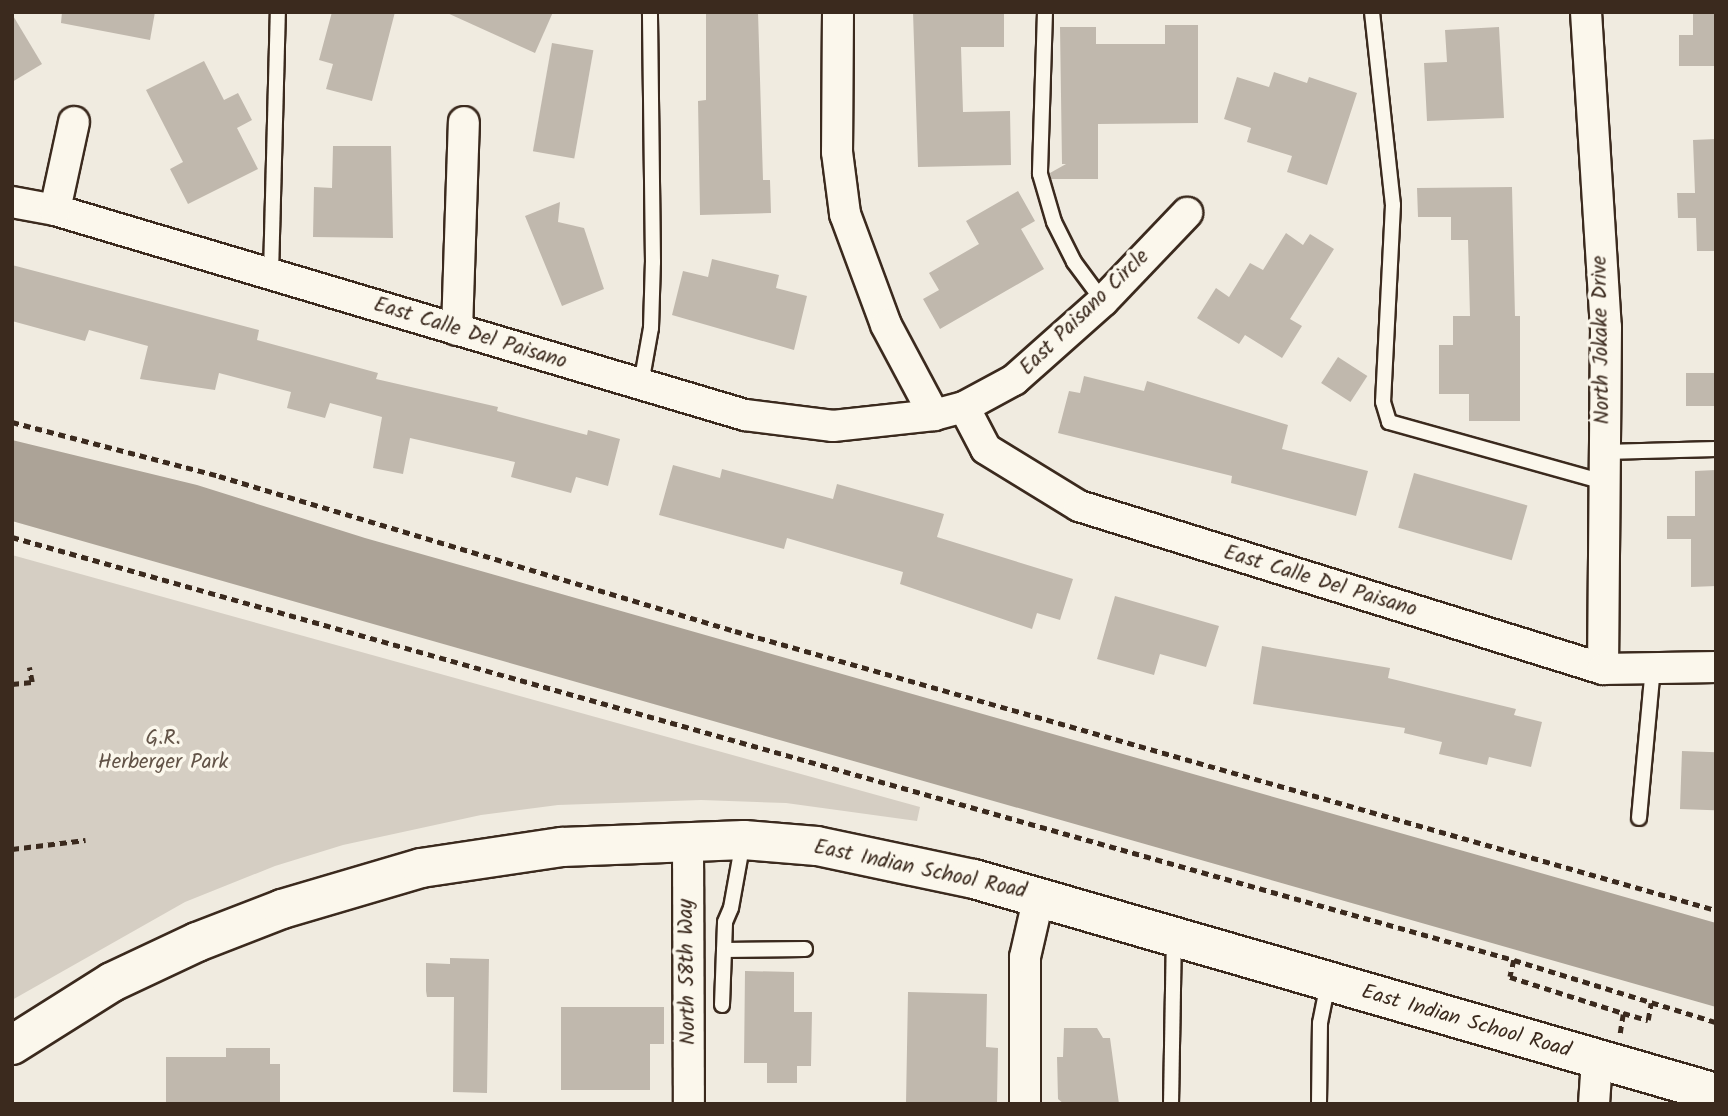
<!DOCTYPE html>
<style>
body{margin:0}
#map{position:relative;width:1728px;height:1116px;overflow:hidden;background:#f0ebe0;font-family:Kalam,sans-serif}
div>[style]{position:absolute}
[style*='--x']{left:calc(var(--x)*1px);top:calc(var(--y)*1px);width:calc(var(--w)*1px);rotate:calc(var(--a)*1deg)}
.green>*{inset:0;background:#d5cec3}
.water>*{inset:0;background:#aca397}
.building>*{inset:0;background:#c0b8ad;transform-origin:0 0}
.path>*{height:4.5px;margin-top:-2.25px;transform-origin:0;background:repeating-linear-gradient(90deg,#3b2a1e 0 7px,transparent 0 12px)}
.roads{filter:drop-shadow(2px 0 #3b2a1e) drop-shadow(-2px 0 #3b2a1e) drop-shadow(0 2px #3b2a1e) drop-shadow(0 -2px #3b2a1e)}
.lane>*{height:14px;margin:-7px;padding:0 7px;transform-origin:7px;border-radius:7px;background:#fbf7ec}
.street>*{height:30px;margin:-15px;padding:0 15px;transform-origin:15px;border-radius:15px;background:#fbf7ec}
.secondary>*{height:38px;margin:-19px;padding:0 19px;transform-origin:19px;border-radius:19px;background:#fbf7ec}
span{translate:-50% -50%;white-space:nowrap;text-align:center;line-height:1.15;-webkit-text-stroke:7px #fbf7ec;paint-order:stroke}
.street-label{font-size:21px;color:#3b2a1e}
.park-label{font-size:21px;color:#625347}
.frame{position:absolute;inset:0;border:14px solid #3b2a1e;pointer-events:none}
</style>
<div id="map">
<div class="green">
<div style="clip-path:polygon(12px 555px,920px 807px,917px 821px,786px 803px,701px 800px,558px 805px,481px 815px,343px 845px,275px 866px,185px 902px,12px 1000px)"></div>
</div>
<div class="water">
<div style="clip-path:polygon(12px 440px,197px 485px,365px 538px,1716px 923px,1716px 1007px,12px 521px)"></div>
</div>
<div class="building">
<div style="clip-path:polygon(62px 12px,155px 12px,150px 40px,61px 23px)"></div>
<div style="clip-path:polygon(332px 12px,395px 12px,372px 101px,326px 89px,333px 64px,319px 60px)"></div>
<div style="clip-path:polygon(445px 12px,553px 12px,535px 53px)"></div>
<div style="clip-path:polygon(706px 12px,758px 12px,763px 180px,770px 180px,771px 213px,700px 215px,698px 101px,706px 100px)"></div>
<div style="clip-path:polygon(913px 12px,1004px 12px,1004px 47px,961px 47px,963px 112px,1010px 111px,1011px 165px,918px 167px)"></div>
<div style="clip-path:polygon(1693px 12px,1716px 12px,1716px 66px,1679px 66px,1679px 35px,1693px 35px)"></div>
<div style="clip-path:polygon(12px 14px,42px 64px,12px 82px)"></div>
<div style="clip-path:polygon(1165px 25px,1198px 25px,1198px 123px,1098px 124px,1098px 179px,1051px 179px,1050px 173px,1066px 164px,1062px 164px,1060px 27px,1096px 27px,1096px 44px,1165px 44px)"></div>
<div style="clip-path:polygon(1499px 27px,1504px 118px,1427px 121px,1424px 63px,1447px 62px,1445px 30px)"></div>
<div style="left:552px;top:43px;width:42px;height:110px;rotate:10deg"></div>
<div style="clip-path:polygon(204px 61px,224px 100px,238px 93px,252px 120px,237px 128px,258px 169px,188px 204px,170px 169px,183px 162px,146px 90px)"></div>
<div style="clip-path:polygon(1274px 72px,1307px 83px,1309px 77px,1357px 93px,1327px 185px,1287px 172px,1292px 156px,1247px 142px,1251px 128px,1224px 119px,1237px 77px,1269px 87px)"></div>
<div style="clip-path:polygon(1716px 139px,1716px 251px,1697px 251px,1696px 218px,1678px 218px,1677px 193px,1695px 193px,1693px 140px)"></div>
<div style="clip-path:polygon(333px 146px,391px 146px,393px 238px,313px 237px,314px 187px,332px 188px)"></div>
<div style="clip-path:polygon(1512px 187px,1515px 316px,1520px 316px,1520px 421px,1469px 421px,1469px 394px,1439px 394px,1439px 345px,1453px 345px,1453px 316px,1470px 316px,1468px 240px,1451px 240px,1451px 217px,1418px 217px,1417px 188px)"></div>
<div style="clip-path:polygon(1018px 191px,1035px 221px,1021px 229px,1044px 269px,940px 329px,923px 299px,939px 290px,929px 273px,979px 244px,966px 221px)"></div>
<div style="clip-path:polygon(560px 202px,558px 222px,584px 228px,604px 289px,562px 306px,525px 216px)"></div>
<div style="clip-path:polygon(1286px 233px,1303px 245px,1310px 234px,1334px 249px,1290px 319px,1302px 326px,1282px 358px,1245px 335px,1239px 344px,1197px 318px,1216px 288px,1229px 297px,1250px 263px,1263px 270px)"></div>
<div style="clip-path:polygon(712px 259px,779px 275px,776px 288px,807px 296px,794px 350px,672px 315px,683px 271px,708px 277px)"></div>
<div style="clip-path:polygon(12px 265px,259px 330px,257px 340px,378px 373px,376px 379px,498px 407px,497px 411px,587px 435px,588px 430px,620px 439px,608px 486px,576px 477px,571px 493px,511px 477px,515px 462px,410px 438px,403px 474px,373px 468px,382px 417px,330px 403px,325px 418px,287px 408px,291px 392px,219px 373px,215px 390px,140px 379px,148px 346px,89px 330px,85px 341px,12px 321px)"></div>
<div style="left:1338px;top:357px;width:35px;height:31px;rotate:33deg"></div>
<div style="left:1716px;top:373px;width:33px;height:30px;rotate:90deg"></div>
<div style="clip-path:polygon(1084px 376px,1144px 391px,1147px 381px,1288px 425px,1282px 449px,1368px 471px,1356px 516px,1231px 483px,1232px 476px,1058px 433px,1069px 391px,1080px 393px)"></div>
<div style="clip-path:polygon(673px 465px,720px 478px,722px 469px,833px 499px,837px 484px,944px 514px,937px 537px,1073px 579px,1060px 620px,1037px 613px,1032px 629px,900px 584px,903px 572px,787px 538px,784px 549px,659px 515px)"></div>
<div style="clip-path:polygon(1716px 470px,1716px 586px,1691px 587px,1691px 539px,1667px 539px,1667px 516px,1695px 516px,1695px 471px)"></div>
<div style="left:1414px;top:473px;width:118px;height:57px;rotate:16deg"></div>
<div style="clip-path:polygon(1115px 596px,1219px 626px,1206px 667px,1160px 654px,1154px 675px,1097px 659px)"></div>
<div style="clip-path:polygon(1262px 646px,1390px 668px,1388px 678px,1516px 709px,1514px 715px,1542px 722px,1531px 767px,1489px 757px,1487px 765px,1439px 754px,1442px 742px,1404px 733px,1405px 728px,1253px 704px)"></div>
<div style="left:1682px;top:751px;width:34px;height:58px;rotate:2deg"></div>
<div style="clip-path:polygon(450px 958px,489px 959px,487px 1093px,453px 1092px,454px 997px,427px 997px,426px 991px,426px 963px,450px 964px)"></div>
<div style="clip-path:polygon(745px 971px,794px 972px,794px 1012px,812px 1012px,811px 1066px,797px 1066px,797px 1083px,767px 1083px,767px 1063px,744px 1063px)"></div>
<div style="clip-path:polygon(908px 992px,987px 994px,986px 1047px,998px 1048px,997px 1104px,906px 1104px)"></div>
<div style="clip-path:polygon(561px 1007px,664px 1007px,664px 1044px,650px 1044px,650px 1090px,561px 1090px)"></div>
<div style="clip-path:polygon(1064px 1028px,1097px 1028px,1103px 1038px,1110px 1038px,1119px 1104px,1064px 1104px,1058px 1099px,1057px 1057px,1063px 1057px)"></div>
<div style="clip-path:polygon(226px 1048px,270px 1048px,270px 1064px,280px 1064px,280px 1104px,166px 1104px,166px 1057px,226px 1057px)"></div>
</div>
<div class="path">
<div style="--x:12;--y:422;--w:214;--a:14.6"></div>
<div style="--x:219;--y:476;--w:539;--a:16.72"></div>
<div style="--x:735;--y:631;--w:1020;--a:15.88"></div>
<div style="--x:12;--y:537;--w:1560;--a:15.73"></div>
<div style="--x:1514;--y:960;--w:211;--a:17.1"></div>
<div style="--x:12;--y:684;--w:20;--a:-6"></div>
<div style="--x:32;--y:682;--w:15;--a:-101"></div>
<div style="--x:12;--y:849;--w:74;--a:-7"></div>
<div style="--x:1514;--y:960;--w:17;--a:103"></div>
<div style="--x:1510;--y:977;--w:119;--a:17.7"></div>
<div style="--x:1623;--y:1013;--w:26;--a:16"></div>
<div style="--x:1648;--y:1020;--w:17;--a:-80"></div>
<div style="--x:1620;--y:1033;--w:19;--a:-81"></div>
</div>
<div class="roads">
<div class="lane">
<div style="--x:1045;--y:12;--w:162;--a:91.8"></div>
<div style="--x:1040;--y:174;--w:50;--a:73.7"></div>
<div style="--x:1054;--y:222;--w:45;--a:63.4"></div>
<div style="--x:1074;--y:262;--w:49;--a:53.4"></div>
<div style="--x:1372;--y:12;--w:194;--a:83.8"></div>
<div style="--x:1393;--y:205;--w:197;--a:92.9"></div>
<div style="--x:1383;--y:402;--w:21;--a:73"></div>
<div style="--x:1389;--y:422;--w:223;--a:15.6"></div>
<div style="--x:271;--y:274;--w:262;--a:-88.5"></div>
<div style="--x:641;--y:384;--w:57;--a:-79.9"></div>
<div style="--x:651;--y:328;--w:66;--a:-88.3"></div>
<div style="--x:653;--y:262;--w:250;--a:-90.7"></div>
<div style="--x:1605;--y:452;--w:111;--a:-1.5"></div>
<div style="--x:1639;--y:818;--w:151;--a:-84.7"></div>
<div style="--x:724;--y:950;--w:81;--a:-0.7"></div>
<div style="--x:722;--y:1005;--w:83;--a:-87.9"></div>
<div style="--x:725;--y:922;--w:15;--a:-67"></div>
<div style="--x:731;--y:908;--w:68;--a:-79.8"></div>
<div style="--x:1171;--y:1104;--w:166;--a:-89"></div>
<div style="--x:1319;--y:1104;--w:81;--a:-89.3"></div>
<div style="--x:1320;--y:1023;--w:41;--a:-78.7"></div>
</div>
<div class="street">
<div style="--x:838;--y:12;--w:140;--a:90.4"></div>
<div style="--x:837;--y:152;--w:63;--a:82.6"></div>
<div style="--x:845;--y:214;--w:118;--a:69.7"></div>
<div style="--x:886;--y:325;--w:102;--a:61.9"></div>
<div style="--x:1586;--y:12;--w:316;--a:86.4"></div>
<div style="--x:1606;--y:327;--w:342;--a:90.5"></div>
<div style="--x:12;--y:202;--w:44;--a:10.5"></div>
<div style="--x:55;--y:210;--w:720;--a:16.55"></div>
<div style="--x:745;--y:415;--w:89;--a:7.1"></div>
<div style="--x:833;--y:426;--w:102;--a:-6.2"></div>
<div style="--x:934;--y:415;--w:31;--a:-15"></div>
<div style="--x:964;--y:407;--w:57;--a:-28.4"></div>
<div style="--x:1014;--y:380;--w:119;--a:-41.6"></div>
<div style="--x:1103;--y:301;--w:122;--a:-46.3"></div>
<div style="--x:55;--y:210;--w:90;--a:-77.8"></div>
<div style="--x:457;--y:330;--w:208;--a:-88.1"></div>
<div style="--x:964;--y:407;--w:47;--a:62.4"></div>
<div style="--x:986;--y:449;--w:109;--a:31.5"></div>
<div style="--x:1079;--y:506;--w:549;--a:17.28"></div>
<div style="--x:1603;--y:669;--w:113;--a:-1"></div>
<div style="--x:688;--y:840;--w:264;--a:89.8"></div>
<div style="--x:1025;--y:1104;--w:147;--a:-90"></div>
<div style="--x:1025;--y:957;--w:63;--a:-77.1"></div>
<div style="--x:1594;--y:1104;--w:44;--a:-86.1"></div>
</div>
<div class="secondary">
<div style="--x:12;--y:1045;--w:118;--a:-32.2"></div>
<div style="--x:112;--y:982;--w:94;--a:-25.2"></div>
<div style="--x:197;--y:942;--w:91;--a:-21.2"></div>
<div style="--x:282;--y:909;--w:145;--a:-16.4"></div>
<div style="--x:421;--y:868;--w:143;--a:-8.5"></div>
<div style="--x:562;--y:847;--w:182;--a:-2.2"></div>
<div style="--x:744;--y:840;--w:73;--a:4.7"></div>
<div style="--x:817;--y:846;--w:160;--a:11.9"></div>
<div style="--x:974;--y:879;--w:772;--a:16.09"></div>
</div>
</div>
<div class="street-label">
<span style="left:1085px;top:313px;rotate:-44deg">East Paisano Circle</span>
<span style="left:470px;top:334px;rotate:17deg">East Calle Del Paisano</span>
<span style="left:1602px;top:340px;rotate:-91deg">North Jokake Drive</span>
<span style="left:1320px;top:582px;rotate:17deg">East Calle Del Paisano</span>
<span style="left:920px;top:870px;rotate:12deg">East Indian School Road</span>
<span style="left:688px;top:972px;rotate:-91deg">North 58th Way</span>
<span style="left:1466px;top:1022px;rotate:16deg">East Indian School Road</span>
</div>
<div class="park-label">
<span style="left:163px;top:751px">G.R.<br>Herberger Park</span>
</div>
<div class="frame"></div>
</div>
